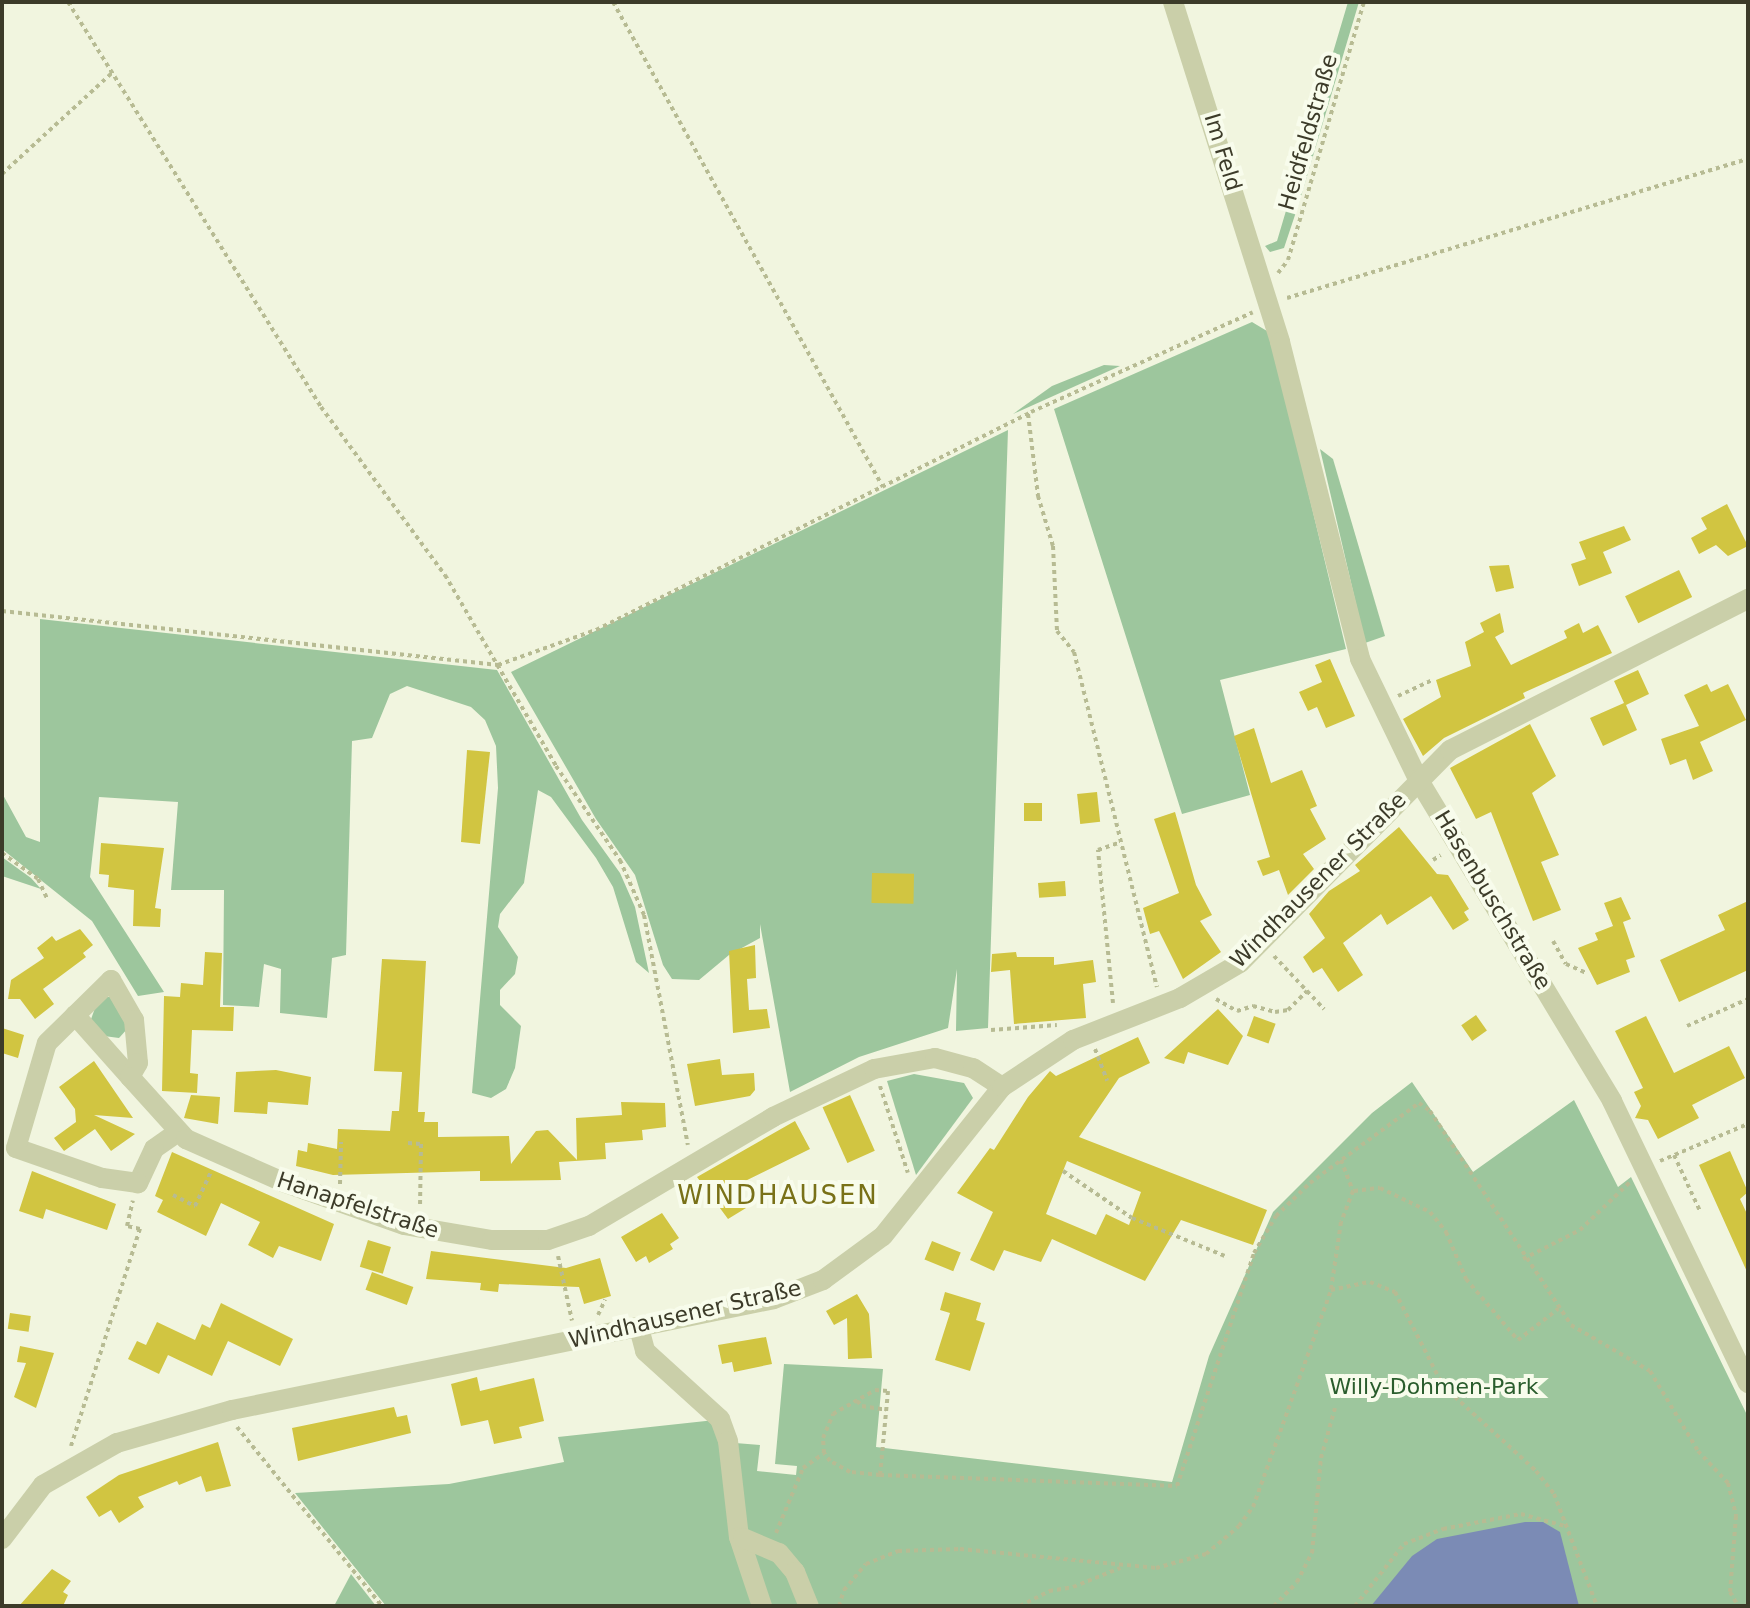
<!DOCTYPE html>
<meta charset="utf-8">
<style>
body{margin:0}
#map{position:relative;width:1750px;height:1608px;overflow:hidden;background:#f1f5df;font-family:"DejaVu Sans",sans-serif}
div>[style]{position:absolute}
[style*='--x']{left:calc(var(--x)*1px);top:calc(var(--y)*1px);width:calc(var(--w)*1px);rotate:calc(var(--a)*1deg)}
.green>*{inset:0;background:#9dc69d}
.water>*{inset:0;background:#7b8bb5}
.building>*{inset:0;background:#d1c541;transform-origin:0 0}
.path>*{height:4px;margin-top:-2px;transform-origin:0;background:repeating-linear-gradient(90deg,#b7bb93 0 4px,transparent 0 8px)}
.minor>*{height:20px;margin:-10px;padding:0 10px;transform-origin:10px;border-radius:10px;background:#cacfa9}
span{translate:-50% -50%;white-space:nowrap;text-align:center;line-height:1.15;-webkit-text-stroke:8px #f8fcec;paint-order:stroke}
.street-label{font-size:22px;color:#3c3b29}
.park-label{font-size:22px;color:#2a5d2d}
.quarter-label{font-size:26px;color:#797118;letter-spacing:2px}
.frame{position:absolute;inset:0;border:4px solid #3c3b29;pointer-events:none}
</style>
<div id="map">
<div class="green">
<div style="clip-path:polygon(1348px 2px,1359px 2px,1299px 203px,1284px 248px,1270px 252px,1265px 246px,1277px 241px)"></div>
<div style="clip-path:polygon(1252px 322px,1267px 331px,1273px 346px,1346px 649px,1220px 680px,1250px 795px,1182px 814px,1054px 409px)"></div>
<div style="clip-path:polygon(1104px 365px,1120px 366px,1013px 414px,1052px 386px)"></div>
<div style="clip-path:polygon(1008px 430px,988px 1028px,956px 1031px,957px 969px,948px 1028px,859px 1057px,790px 1092px,760px 924px,760px 938px,729px 955px,699px 980px,672px 979px,663px 965px,635px 875px,596px 819px,511px 672px)"></div>
<div style="clip-path:polygon(1320px 449px,1333px 459px,1385px 636px,1365px 643px)"></div>
<div style="clip-path:polygon(40px 619px,497px 670px,582px 820px,620px 873px,635px 907px,649px 973px,636px 962px,613px 887px,596px 858px,551px 797px,538px 790px,524px 883px,500px 914px,498px 927px,518px 957px,515px 974px,500px 990px,500px 1005px,521px 1026px,515px 1068px,506px 1089px,491px 1098px,472px 1093px,498px 788px,496px 746px,485px 720px,471px 707px,407px 686px,390px 694px,372px 738px,352px 741px,346px 955px,332px 958px,327px 1018px,280px 1013px,281px 969px,264px 964px,259px 1007px,223px 1005px,224px 890px,171px 890px,178px 802px,99px 797px,90px 877px,164px 992px,138px 996px,92px 921px,2px 849px,2px 793px,26px 837px,40px 842px)"></div>
<div style="clip-path:polygon(2px 857px,31px 878px,41px 889px,2px 876px)"></div>
<div style="clip-path:polygon(99px 997px,110px 997px,128px 1028px,119px 1038px,104px 1036px,90px 1022px)"></div>
<div style="clip-path:polygon(914px 1074px,964px 1083px,973px 1098px,916px 1175px,887px 1081px)"></div>
<div style="clip-path:polygon(1412px 1082px,1473px 1172px,1574px 1100px,1618px 1187px,1631px 1177px,1748px 1417px,1748px 1606px,386px 1606px,295px 1493px,449px 1484px,564px 1462px,558px 1437px,715px 1420px,723px 1442px,760px 1445px,757px 1471px,796px 1475px,797px 1466px,775px 1464px,784px 1364px,883px 1369px,876px 1447px,1172px 1482px,1209px 1356px,1273px 1212px,1372px 1113px)"></div>
<div style="clip-path:polygon(351px 1574px,376px 1606px,334px 1606px)"></div>
</div>
<div class="water">
<div style="clip-path:polygon(1525px 1522px,1543px 1522px,1560px 1532px,1579px 1606px,1371px 1606px,1412px 1556px,1437px 1539px)"></div>
</div>
<div class="building">
<div style="clip-path:polygon(1727px 504px,1748px 546px,1728px 556px,1716px 545px,1699px 554px,1691px 538px,1707px 529px,1701px 518px)"></div>
<div style="clip-path:polygon(1624px 526px,1631px 540px,1603px 552px,1612px 573px,1579px 586px,1571px 564px,1586px 559px,1579px 542px)"></div>
<div style="clip-path:polygon(1509px 565px,1514px 588px,1496px 592px,1489px 566px)"></div>
<div style="left:1679px;top:570px;width:30px;height:60px;rotate:64deg"></div>
<div style="clip-path:polygon(1500px 613px,1504px 632px,1495px 637px,1511px 665px,1567px 638px,1564px 631px,1579px 623px,1583px 633px,1598px 625px,1612px 653px,1523px 693px,1525px 698px,1444px 738px,1423px 756px,1403px 719px,1441px 697px,1436px 680px,1471px 666px,1465px 642px,1484px 632px,1480px 623px)"></div>
<div style="clip-path:polygon(1330px 659px,1355px 716px,1326px 728px,1317px 707px,1308px 711px,1299px 692px,1322px 682px,1315px 665px)"></div>
<div style="clip-path:polygon(1638px 670px,1649px 694px,1626px 705px,1637px 730px,1603px 746px,1590px 718px,1624px 703px,1614px 681px)"></div>
<div style="clip-path:polygon(1707px 684px,1711px 692px,1728px 684px,1746px 720px,1700px 742px,1713px 771px,1693px 780px,1686px 759px,1670px 765px,1661px 739px,1699px 726px,1684px 695px)"></div>
<div style="clip-path:polygon(1530px 724px,1556px 776px,1532px 793px,1559px 855px,1541px 862px,1561px 910px,1533px 921px,1491px 812px,1476px 819px,1450px 768px)"></div>
<div style="clip-path:polygon(1254px 728px,1271px 783px,1302px 770px,1317px 806px,1310px 809px,1326px 839px,1303px 854px,1314px 869px,1288px 895px,1279px 870px,1263px 876px,1257px 861px,1270px 857px,1234px 736px)"></div>
<div style="clip-path:polygon(467px 750px,490px 752px,480px 844px,461px 842px)"></div>
<div style="left:1097px;top:792px;width:30px;height:20px;rotate:84deg"></div>
<div style="left:1042px;top:803px;width:18px;height:18px;rotate:90deg"></div>
<div style="clip-path:polygon(1175px 812px,1196px 885px,1212px 915px,1200px 921px,1221px 952px,1183px 979px,1159px 931px,1150px 934px,1143px 908px,1179px 893px,1154px 819px)"></div>
<div style="clip-path:polygon(1399px 827px,1437px 874px,1448px 875px,1469px 909px,1464px 912px,1469px 920px,1453px 930px,1431px 896px,1387px 925px,1381px 914px,1343px 943px,1363px 975px,1338px 992px,1322px 968px,1313px 973px,1303px 957px,1325px 938px,1309px 914px,1329px 891px,1360px 871px,1355px 865px)"></div>
<div style="clip-path:polygon(101px 843px,164px 848px,155px 908px,161px 909px,160px 927px,133px 926px,134px 890px,108px 887px,109px 875px,99px 874px)"></div>
<div style="left:872px;top:873px;width:42px;height:30px;rotate:1deg"></div>
<div style="left:1065px;top:881px;width:15px;height:27px;rotate:86deg"></div>
<div style="clip-path:polygon(1621px 897px,1631px 919px,1623px 922px,1635px 957px,1626px 960px,1630px 972px,1597px 985px,1578px 948px,1598px 940px,1595px 933px,1613px 926px,1604px 903px)"></div>
<div style="clip-path:polygon(1748px 901px,1748px 970px,1679px 1002px,1660px 960px,1725px 930px,1718px 915px)"></div>
<div style="clip-path:polygon(80px 929px,93px 945px,83px 953px,86px 957px,43px 989px,54px 1004px,35px 1019px,20px 999px,8px 999px,11px 980px,44px 958px,37px 948px,52px 936px,56px 941px)"></div>
<div style="clip-path:polygon(755px 945px,756px 978px,747px 979px,749px 1010px,767px 1009px,770px 1028px,733px 1033px,729px 951px)"></div>
<div style="clip-path:polygon(205px 952px,222px 953px,220px 1007px,234px 1007px,233px 1031px,192px 1030px,190px 1073px,198px 1074px,197px 1093px,162px 1091px,164px 996px,180px 997px,181px 983px,203px 985px)"></div>
<div style="clip-path:polygon(1016px 952px,1017px 957px,1054px 957px,1054px 965px,1093px 960px,1096px 982px,1083px 984px,1086px 1018px,1014px 1024px,1010px 970px,991px 972px,992px 954px)"></div>
<div style="clip-path:polygon(382px 959px,426px 961px,418px 1112px,425px 1112px,424px 1122px,438px 1122px,438px 1137px,509px 1136px,511px 1164px,536px 1131px,548px 1130px,577px 1160px,576px 1118px,622px 1115px,621px 1102px,665px 1103px,666px 1127px,642px 1130px,643px 1140px,605px 1143px,606px 1159px,559px 1162px,561px 1180px,480px 1181px,480px 1171px,333px 1175px,296px 1166px,298px 1150px,307px 1152px,308px 1143px,337px 1149px,338px 1129px,390px 1131px,392px 1111px,399px 1111px,402px 1072px,374px 1071px)"></div>
<div style="clip-path:polygon(1218px 1009px,1243px 1036px,1228px 1065px,1188px 1052px,1184px 1064px,1164px 1058px)"></div>
<div style="left:1476px;top:1015px;width:19px;height:18px;rotate:55deg"></div>
<div style="left:1254px;top:1016px;width:23px;height:21px;rotate:20deg"></div>
<div style="clip-path:polygon(1646px 1016px,1674px 1073px,1729px 1046px,1745px 1078px,1692px 1105px,1699px 1118px,1658px 1139px,1648px 1120px,1635px 1118px,1641px 1106px,1634px 1092px,1643px 1088px,1615px 1031px)"></div>
<div style="clip-path:polygon(2px 1028px,24px 1035px,18px 1058px,2px 1053px)"></div>
<div style="clip-path:polygon(evenodd,1138px 1037px,1150px 1063px,1119px 1078px,1079px 1137px,1267px 1210px,1253px 1245px,1181px 1220px,1145px 1281px,1052px 1239px,1041px 1262px,1004px 1250px,994px 1271px,970px 1260px,993px 1212px,957px 1193px,990px 1148px,994px 1150px,1028px 1097px,1050px 1071px,1056px 1076px,1138px 1037px,1067px 1161px,1141px 1192px,1129px 1225px,1106px 1214px,1096px 1235px,1046px 1214px,1067px 1161px)"></div>
<div style="clip-path:polygon(720px 1059px,722px 1075px,754px 1073px,755px 1090px,750px 1096px,695px 1106px,687px 1064px)"></div>
<div style="clip-path:polygon(94px 1061px,133px 1118px,94px 1115px,135px 1134px,111px 1151px,95px 1129px,64px 1151px,54px 1138px,76px 1122px,75px 1109px,59px 1087px)"></div>
<div style="clip-path:polygon(276px 1070px,311px 1077px,308px 1105px,268px 1102px,267px 1114px,234px 1112px,236px 1072px)"></div>
<div style="clip-path:polygon(191px 1095px,220px 1097px,218px 1124px,184px 1118px)"></div>
<div style="left:850px;top:1095px;width:61px;height:30px;rotate:66deg"></div>
<div style="clip-path:polygon(795px 1121px,810px 1149px,733px 1187px,746px 1208px,728px 1219px,697px 1177px)"></div>
<div style="clip-path:polygon(1730px 1151px,1748px 1192px,1740px 1199px,1748px 1216px,1748px 1274px,1699px 1165px)"></div>
<div style="clip-path:polygon(172px 1152px,334px 1224px,321px 1261px,279px 1246px,273px 1258px,248px 1245px,260px 1222px,221px 1203px,206px 1236px,157px 1212px,163px 1200px,155px 1196px)"></div>
<div style="clip-path:polygon(32px 1171px,116px 1204px,107px 1230px,46px 1209px,43px 1219px,19px 1211px)"></div>
<div style="clip-path:polygon(662px 1213px,679px 1238px,670px 1244px,673px 1249px,649px 1263px,646px 1256px,636px 1262px,621px 1237px)"></div>
<div style="left:368px;top:1240px;width:24px;height:28px;rotate:17deg"></div>
<div style="left:932px;top:1241px;width:31px;height:20px;rotate:22deg"></div>
<div style="clip-path:polygon(431px 1251px,566px 1268px,600px 1258px,611px 1296px,584px 1304px,579px 1287px,499px 1284px,498px 1292px,480px 1290px,481px 1283px,426px 1279px)"></div>
<div style="left:372px;top:1272px;width:44px;height:19px;rotate:20deg"></div>
<div style="clip-path:polygon(945px 1292px,981px 1303px,976px 1320px,985px 1323px,970px 1371px,935px 1360px,950px 1313px,940px 1310px)"></div>
<div style="clip-path:polygon(857px 1294px,869px 1314px,872px 1358px,848px 1359px,847px 1318px,834px 1325px,826px 1311px)"></div>
<div style="clip-path:polygon(221px 1303px,293px 1339px,280px 1366px,228px 1341px,212px 1376px,168px 1355px,159px 1374px,128px 1359px,137px 1341px,146px 1345px,157px 1322px,195px 1340px,202px 1324px,210px 1328px)"></div>
<div style="left:10px;top:1313px;width:21px;height:16px;rotate:8deg"></div>
<div style="clip-path:polygon(766px 1337px,772px 1364px,734px 1372px,732px 1362px,722px 1364px,718px 1345px)"></div>
<div style="clip-path:polygon(20px 1346px,54px 1353px,36px 1408px,14px 1397px,26px 1363px,17px 1362px)"></div>
<div style="clip-path:polygon(477px 1377px,480px 1391px,534px 1378px,544px 1421px,519px 1427px,522px 1438px,494px 1444px,488px 1420px,461px 1426px,451px 1384px)"></div>
<div style="clip-path:polygon(394px 1407px,397px 1417px,407px 1415px,411px 1433px,298px 1461px,292px 1428px)"></div>
<div style="clip-path:polygon(218px 1442px,231px 1486px,206px 1492px,201px 1476px,179px 1485px,177px 1481px,138px 1497px,144px 1507px,119px 1523px,111px 1510px,99px 1517px,86px 1497px,119px 1475px)"></div>
<div style="clip-path:polygon(52px 1569px,71px 1581px,63px 1592px,68px 1595px,63px 1606px,19px 1606px)"></div>
</div>
<div class="path">
<div style="--x:68;--y:2;--w:478;--a:58"></div>
<div style="--x:321;--y:407;--w:209;--a:53.6"></div>
<div style="--x:445;--y:575;--w:221;--a:59.8"></div>
<div style="--x:556;--y:766;--w:114;--a:55.8"></div>
<div style="--x:620;--y:860;--w:60;--a:66.4"></div>
<div style="--x:644;--y:915;--w:234;--a:79.2"></div>
<div style="--x:613;--y:2;--w:555;--a:60.9"></div>
<div style="--x:2;--y:174;--w:149;--a:-42.6"></div>
<div style="--x:1278;--y:273;--w:16;--a:-52"></div>
<div style="--x:1288;--y:260;--w:269;--a:-73.6"></div>
<div style="--x:1287;--y:298;--w:481;--a:-16.8"></div>
<div style="--x:1028;--y:414;--w:83;--a:83"></div>
<div style="--x:1038;--y:496;--w:52;--a:73.3"></div>
<div style="--x:1053;--y:546;--w:85;--a:87.3"></div>
<div style="--x:1057;--y:631;--w:27;--a:51"></div>
<div style="--x:1074;--y:652;--w:345;--a:76.1"></div>
<div style="--x:2;--y:611;--w:499;--a:6.2"></div>
<div style="--x:498;--y:665;--w:104;--a:-19.7"></div>
<div style="--x:596;--y:630;--w:487;--a:-26.6"></div>
<div style="--x:1031;--y:412;--w:243;--a:-24.2"></div>
<div style="--x:1398;--y:696;--w:38;--a:-25"></div>
<div style="--x:2;--y:853;--w:44;--a:35.8"></div>
<div style="--x:38;--y:879;--w:21;--a:65"></div>
<div style="--x:1433;--y:860;--w:9;--a:-32"></div>
<div style="--x:1553;--y:941;--w:26;--a:61"></div>
<div style="--x:1566;--y:964;--w:22;--a:24"></div>
<div style="--x:1274;--y:956;--w:73;--a:46.7"></div>
<div style="--x:1216;--y:999;--w:24;--a:30"></div>
<div style="--x:1237;--y:1011;--w:17;--a:-17"></div>
<div style="--x:1253;--y:1006;--w:23;--a:15"></div>
<div style="--x:1275;--y:1012;--w:13;--a:-9"></div>
<div style="--x:1288;--y:1010;--w:27;--a:-45"></div>
<div style="--x:1113;--y:1003;--w:154;--a:-95.6"></div>
<div style="--x:1098;--y:850;--w:24;--a:-19"></div>
<div style="--x:1687;--y:1026;--w:67;--a:-23.9"></div>
<div style="--x:991;--y:1030;--w:66;--a:-4.3"></div>
<div style="--x:1095;--y:1049;--w:34;--a:69"></div>
<div style="--x:880;--y:1086;--w:91;--a:72.2"></div>
<div style="--x:408;--y:1143;--w:13;--a:4"></div>
<div style="--x:421;--y:1144;--w:64;--a:90.9"></div>
<div style="--x:1674;--y:1155;--w:62;--a:65.1"></div>
<div style="--x:1341;--y:1160;--w:33;--a:69"></div>
<div style="--x:1353;--y:1191;--w:33;--a:111"></div>
<div style="--x:1341;--y:1222;--w:69;--a:98.4"></div>
<div style="--x:1331;--y:1290;--w:40;--a:-12"></div>
<div style="--x:1370;--y:1282;--w:27;--a:22"></div>
<div style="--x:1395;--y:1292;--w:106;--a:62.9"></div>
<div style="--x:1443;--y:1386;--w:126;--a:42.4"></div>
<div style="--x:1536;--y:1471;--w:29;--a:52"></div>
<div style="--x:1554;--y:1494;--w:120;--a:69"></div>
<div style="--x:1660;--y:1161;--w:95;--a:-22.8"></div>
<div style="--x:1063;--y:1171;--w:83;--a:34.3"></div>
<div style="--x:1132;--y:1218;--w:100;--a:22.2"></div>
<div style="--x:340;--y:1184;--w:42;--a:-88.6"></div>
<div style="--x:1354;--y:1191;--w:26;--a:-7"></div>
<div style="--x:1380;--y:1188;--w:55;--a:25.6"></div>
<div style="--x:1430;--y:1212;--w:26;--a:51"></div>
<div style="--x:1446;--y:1232;--w:51;--a:66.9"></div>
<div style="--x:1466;--y:1279;--w:80;--a:49.6"></div>
<div style="--x:1518;--y:1340;--w:51;--a:-37.8"></div>
<div style="--x:173;--y:1195;--w:25;--a:27"></div>
<div style="--x:195;--y:1206;--w:38;--a:-65"></div>
<div style="--x:558;--y:1256;--w:66;--a:77.8"></div>
<div style="--x:1523;--y:1259;--w:64;--a:-27"></div>
<div style="--x:1580;--y:1230;--w:69;--a:-43.8"></div>
<div style="--x:598;--y:1315;--w:17;--a:-65"></div>
<div style="--x:857;--y:1401;--w:7;--a:45"></div>
<div style="--x:862;--y:1406;--w:24;--a:9"></div>
<div style="--x:237;--y:1427;--w:230;--a:51"></div>
<div style="--x:71;--y:1446;--w:228;--a:-72.4"></div>
<div style="--x:140;--y:1229;--w:13;--a:-167"></div>
<div style="--x:127;--y:1226;--w:26;--a:-77"></div>
<div style="--x:880;--y:1475;--w:30;--a:-174"></div>
<div style="--x:850;--y:1472;--w:23;--a:-151"></div>
<div style="--x:830;--y:1461;--w:10;--a:-127"></div>
<div style="--x:824;--y:1453;--w:15;--a:-94"></div>
<div style="--x:823;--y:1438;--w:26;--a:-67"></div>
<div style="--x:833;--y:1414;--w:48;--a:-29.7"></div>
<div style="--x:875;--y:1390;--w:13;--a:4"></div>
<div style="--x:888;--y:1391;--w:84;--a:95.4"></div>
<div style="--x:880;--y:1475;--w:297;--a:2.1"></div>
<div style="--x:1177;--y:1486;--w:245;--a:-71.7"></div>
<div style="--x:1254;--y:1253;--w:43;--a:-59.3"></div>
<div style="--x:1276;--y:1216;--w:47;--a:-44.1"></div>
<div style="--x:1310;--y:1183;--w:135;--a:-36.3"></div>
<div style="--x:1419;--y:1103;--w:14;--a:36"></div>
<div style="--x:1430;--y:1111;--w:256;--a:56.6"></div>
<div style="--x:1571;--y:1325;--w:91;--a:30.2"></div>
<div style="--x:1650;--y:1371;--w:93;--a:59"></div>
<div style="--x:1698;--y:1451;--w:44;--a:46.8"></div>
<div style="--x:1728;--y:1483;--w:34;--a:76"></div>
<div style="--x:1736;--y:1516;--w:76;--a:94.5"></div>
<div style="--x:1730;--y:1592;--w:16;--a:60"></div>
<div style="--x:776;--y:1533;--w:70;--a:-67.4"></div>
<div style="--x:803;--y:1468;--w:24;--a:-35"></div>
<div style="--x:839;--y:1606;--w:17;--a:-73"></div>
<div style="--x:844;--y:1590;--w:34;--a:-50"></div>
<div style="--x:866;--y:1564;--w:35;--a:-22"></div>
<div style="--x:898;--y:1551;--w:62;--a:-1.8"></div>
<div style="--x:960;--y:1549;--w:197;--a:5.5"></div>
<div style="--x:1156;--y:1568;--w:52;--a:-15.6"></div>
<div style="--x:1206;--y:1554;--w:43;--a:-40.3"></div>
<div style="--x:1239;--y:1526;--w:24;--a:-54"></div>
<div style="--x:1253;--y:1507;--w:231;--a:-70.2"></div>
<div style="--x:920;--y:1606;--w:2;--a:-63"></div>
<div style="--x:1020;--y:1606;--w:33;--a:-27"></div>
<div style="--x:1049;--y:1591;--w:24;--a:-9"></div>
<div style="--x:1073;--y:1587;--w:51;--a:-22"></div>
<div style="--x:1274;--y:1606;--w:33;--a:-46"></div>
<div style="--x:1297;--y:1582;--w:33;--a:-63"></div>
<div style="--x:1312;--y:1553;--w:95;--a:-84.6"></div>
<div style="--x:1321;--y:1458;--w:52;--a:-74.4"></div>
<div style="--x:1355;--y:1606;--w:79;--a:-51.7"></div>
<div style="--x:1404;--y:1544;--w:42;--a:-21"></div>
<div style="--x:1443;--y:1529;--w:79;--a:-10.9"></div>
<div style="--x:1521;--y:1514;--w:46;--a:15.3"></div>
</div>
<div class="minor">
<div style="--x:1173;--y:2;--w:356;--a:72.5"></div>
<div style="--x:1280;--y:342;--w:327;--a:75.8"></div>
<div style="--x:1360;--y:659;--w:133;--a:64.2"></div>
<div style="--x:1418;--y:779;--w:376;--a:58.9"></div>
<div style="--x:1612;--y:1101;--w:313;--a:64.3"></div>
<div style="--x:75;--y:1015;--w:83;--a:48.4"></div>
<div style="--x:178;--y:1132;--w:29;--a:145"></div>
<div style="--x:154;--y:1149;--w:38;--a:115"></div>
<div style="--x:138;--y:1183;--w:36;--a:-172"></div>
<div style="--x:102;--y:1178;--w:91;--a:-160.8"></div>
<div style="--x:16;--y:1148;--w:109;--a:-73.6"></div>
<div style="--x:47;--y:1043;--w:90;--a:-44.5"></div>
<div style="--x:111;--y:980;--w:46;--a:60.1"></div>
<div style="--x:134;--y:1020;--w:43;--a:84.7"></div>
<div style="--x:138;--y:1063;--w:16;--a:120"></div>
<div style="--x:130;--y:1077;--w:84;--a:47.9"></div>
<div style="--x:186;--y:1139;--w:106;--a:23.9"></div>
<div style="--x:283;--y:1182;--w:128;--a:19.6"></div>
<div style="--x:404;--y:1225;--w:89;--a:9.7"></div>
<div style="--x:492;--y:1240;--w:56;--a:0"></div>
<div style="--x:548;--y:1240;--w:43;--a:-18.9"></div>
<div style="--x:589;--y:1226;--w:214;--a:-30.6"></div>
<div style="--x:773;--y:1117;--w:112;--a:-25.4"></div>
<div style="--x:874;--y:1069;--w:62;--a:-10.2"></div>
<div style="--x:935;--y:1058;--w:39;--a:15"></div>
<div style="--x:973;--y:1068;--w:35;--a:33"></div>
<div style="--x:639;--y:1328;--w:24;--a:75"></div>
<div style="--x:645;--y:1351;--w:101;--a:42.2"></div>
<div style="--x:720;--y:1419;--w:23;--a:70"></div>
<div style="--x:728;--y:1441;--w:97;--a:83.5"></div>
<div style="--x:739;--y:1537;--w:73;--a:71.6"></div>
<div style="--x:743;--y:1538;--w:39;--a:23"></div>
<div style="--x:779;--y:1553;--w:25;--a:50"></div>
<div style="--x:795;--y:1572;--w:37;--a:68"></div>
<div style="--x:2;--y:1539;--w:68;--a:-52.8"></div>
<div style="--x:43;--y:1485;--w:85;--a:-29.6"></div>
<div style="--x:117;--y:1443;--w:120;--a:-16"></div>
<div style="--x:232;--y:1410;--w:553;--a:-11.57"></div>
<div style="--x:774;--y:1299;--w:53;--a:-21.2"></div>
<div style="--x:823;--y:1280;--w:74;--a:-36.3"></div>
<div style="--x:883;--y:1236;--w:191;--a:-51.4"></div>
<div style="--x:1002;--y:1087;--w:85;--a:-33.5"></div>
<div style="--x:1073;--y:1040;--w:115;--a:-21.4"></div>
<div style="--x:1180;--y:998;--w:69;--a:-30.3"></div>
<div style="--x:1240;--y:963;--w:299;--a:-45.4"></div>
<div style="--x:1450;--y:750;--w:334;--a:-26.9"></div>
</div>
<div class="street-label">
<span style="left:1308px;top:132px;rotate:-74deg">Heidfeldstraße</span>
<span style="left:1223px;top:152px;rotate:73deg">Im Feld</span>
<span style="left:1318px;top:880px;rotate:-45deg">Windhausener Straße</span>
<span style="left:1493px;top:900px;rotate:59deg">Hasenbuschstraße</span>
<span style="left:358px;top:1205px;rotate:18deg">Hanapfelstraße</span>
<span style="left:685px;top:1314px;rotate:-13deg">Windhausener Straße</span>
</div>
<div class="park-label">
<span style="left:1434px;top:1387px">Willy-Dohmen-Park</span>
</div>
<div class="quarter-label">
<span style="left:778px;top:1196px">WINDHAUSEN</span>
</div>
<div class="frame"></div>
</div>
